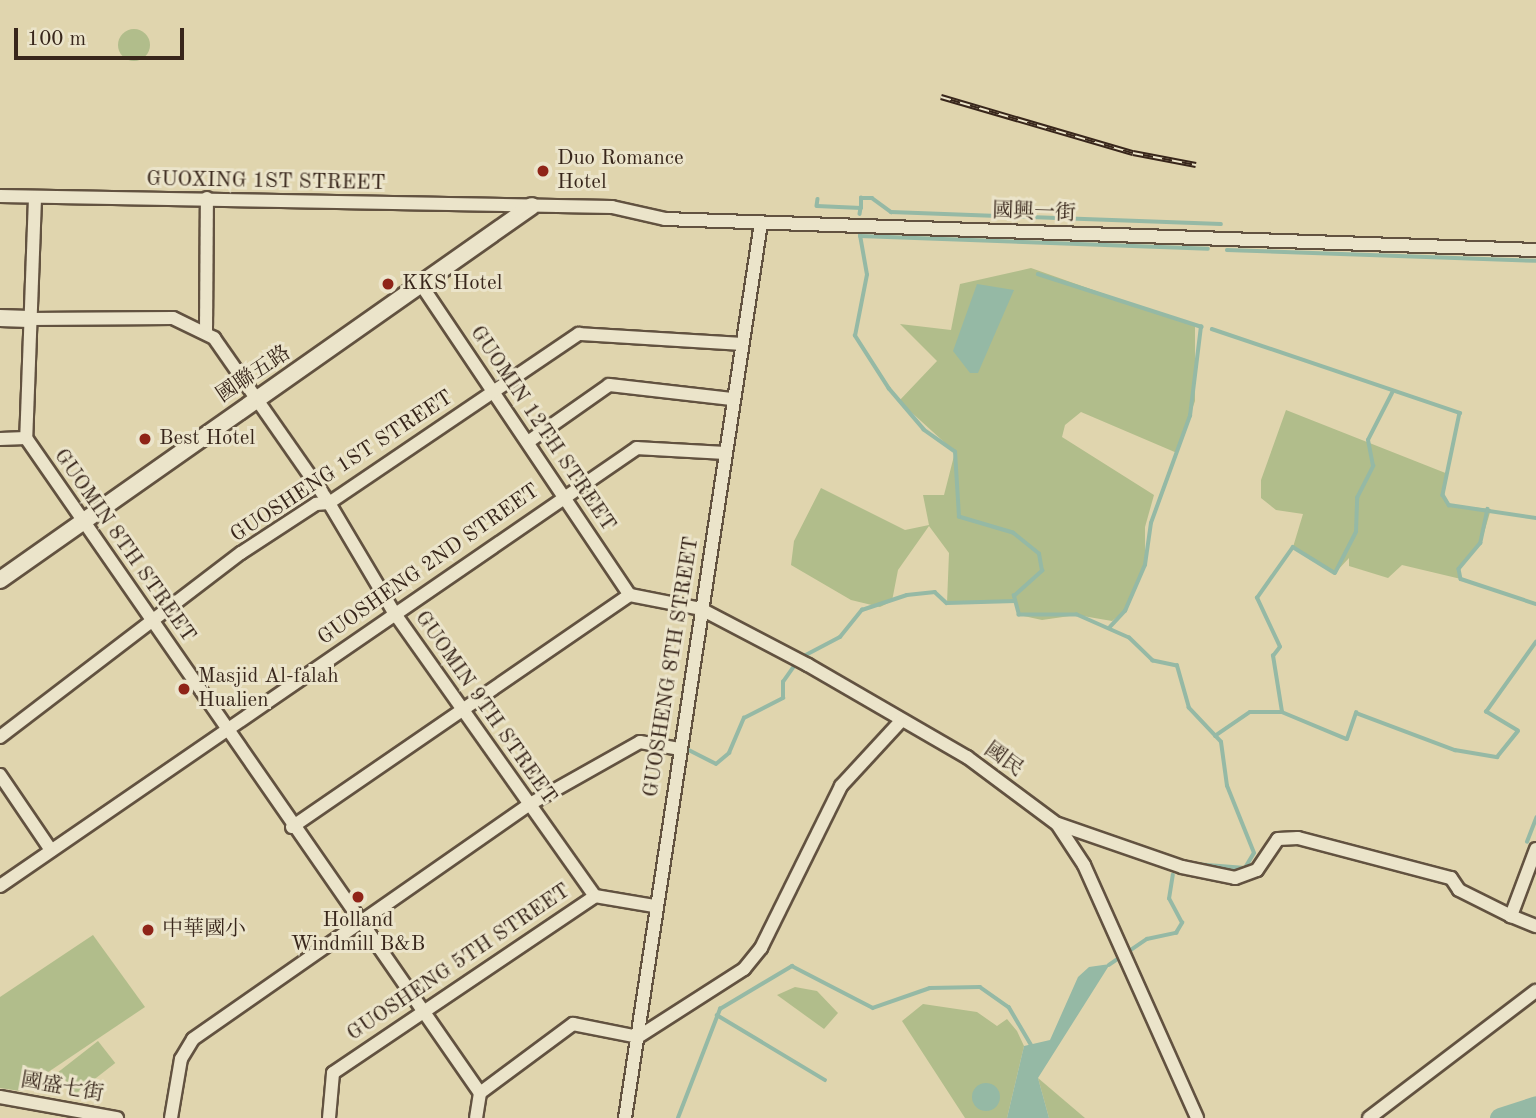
<!DOCTYPE html>
<meta charset="utf-8">
<style>
body{margin:0}
#map{position:relative;width:1536px;height:1118px;overflow:hidden;background:#e0d5ae;font-family:"Old Standard TT","Noto Serif TC",serif}
div>[style]{position:absolute}
[style*='--x']{left:calc(var(--x)*1px);top:calc(var(--y)*1px);width:calc(var(--w)*1px);rotate:calc(var(--a)*1deg)}
.green>*{inset:0;background:#b1bd8b;transform-origin:0 0}
.round{border-radius:50%}
.water>*{inset:0;background:#95b9a5}
.stream>*{height:3.5px;margin:-1.75px;padding:0 1.75px;transform-origin:1.75px;border-radius:1.75px;background:#95b9a5}
.river>*{height:21px;margin:-10.5px;padding:0 10.5px;transform-origin:10.5px;border-radius:10.5px;background:#95b9a5}
.roads{filter:drop-shadow(2px 0 #625240) drop-shadow(-2px 0 #625240) drop-shadow(0 2px #625240) drop-shadow(0 -2px #625240)}
.street>*{height:12px;margin:-6px;padding:0 6px;transform-origin:6px;border-radius:6px;background:#ebe4ca}
.secondary>*{height:16px;margin:-8px;padding:0 8px;transform-origin:8px;border-radius:8px;background:#ebe4ca}
.rail>*{height:6px;margin-top:-3px;transform-origin:0;background:repeating-linear-gradient(90deg,#ebe4ca 0 10px,#38261b 0 20px);box-sizing:border-box;border-block:2px solid #38261b}
.dots>*{width:19px;height:19px;translate:-50% -50%;box-sizing:border-box;border:4px solid #ebe4ca;border-radius:50%}
span{translate:-50% -50%;white-space:nowrap;text-align:center;line-height:1.15;-webkit-text-stroke:6px #ebe4ca;paint-order:stroke}
.poi-label{font-size:21px;color:#38261b}
.left{translate:0 -50%;text-align:left}
.street-label{font-size:21px;color:#38261b}
.scale{position:absolute;left:14px;top:28px;width:170px;height:32px;box-sizing:border-box;border:4px solid #38261b;border-top:0;padding-left:9px;font-size:21px;line-height:24px;white-space:nowrap;color:#38261b;-webkit-text-stroke:5px #ebe4ca;paint-order:stroke}
</style>
<div id="map">
<div class="green">
<div class="round" style="left:118px;top:29px;width:32px;height:32px"></div>
<div style="clip-path:polygon(1031px 268px,1195px 326px,1195px 401px,1177px 453px,1081px 412px,1065px 425px,1062px 437px,1154px 495px,1145px 527px,1145px 565px,1125px 611px,1112px 621px,1077px 615px,1042px 620px,1019px 615px,1015px 601px,947px 603px,949px 553px,929px 526px,898px 570px,892px 601px,880px 607px,851px 600px,791px 565px,794px 541px,821px 488px,905px 530px,929px 525px,923px 495px,944px 495px,955px 452px,899px 401px,937px 361px,900px 324px,951px 330px,960px 284px)"></div>
<div style="clip-path:polygon(1286px 410px,1448px 474px,1444px 495px,1449px 505px,1491px 509px,1481px 543px,1459px 569px,1461px 579px,1402px 565px,1388px 578px,1349px 566px,1349px 558px,1335px 573px,1293px 547px,1303px 514px,1276px 510px,1261px 498px,1261px 480px)"></div>
<div style="clip-path:polygon(93px 935px,145px 1007px,20px 1091px,0 1088px,0 997px)"></div>
<div style="clip-path:polygon(795px 987px,817px 991px,838px 1013px,824px 1029px,777px 995px)"></div>
<div style="clip-path:polygon(923px 1004px,977px 1012px,997px 1026px,1007px 1019px,1017px 1031px,1024px 1046px,1007px 1118px,965px 1118px,902px 1021px)"></div>
<div style="left:98px;top:1041px;width:28px;height:50px;rotate:52deg"></div>
<div style="clip-path:polygon(1038px 1078px,1085px 1118px,1049px 1118px)"></div>
</div>
<div class="water">
<div style="clip-path:polygon(977px 284px,1014px 290px,978px 373px,970px 373px,953px 351px)"></div>
<div style="clip-path:polygon(1110px 964px,1038px 1078px,1049px 1118px,1007px 1118px,1024px 1046px,1050px 1040px,1078px 977px,1089px 967px)"></div>
<div class="round" style="left:972px;top:1083px;width:28px;height:28px"></div>
</div>
<div class="stream">
<div style="--x:818;--y:199;--w:7;--a:98"></div>
<div style="--x:817;--y:206;--w:44;--a:2.6"></div>
<div style="--x:861;--y:208;--w:6;--a:99"></div>
<div style="--x:861;--y:208;--w:10;--a:-90"></div>
<div style="--x:861;--y:198;--w:11;--a:0"></div>
<div style="--x:872;--y:198;--w:24;--a:36"></div>
<div style="--x:891;--y:212;--w:330;--a:2.1"></div>
<div style="--x:1227;--y:250;--w:309;--a:2"></div>
<div style="--x:1038;--y:274;--w:172;--a:17.9"></div>
<div style="--x:1212;--y:329;--w:262;--a:18.7"></div>
<div style="--x:1460;--y:413;--w:84;--a:101.7"></div>
<div style="--x:1443;--y:495;--w:12;--a:59"></div>
<div style="--x:1449;--y:505;--w:88;--a:8.5"></div>
<div style="--x:1488;--y:509;--w:35;--a:102"></div>
<div style="--x:1481;--y:543;--w:34;--a:130"></div>
<div style="--x:1459;--y:569;--w:10;--a:79"></div>
<div style="--x:1461;--y:579;--w:79;--a:18.4"></div>
<div style="--x:1110;--y:627;--w:22;--a:-47"></div>
<div style="--x:1125;--y:611;--w:50;--a:-66.5"></div>
<div style="--x:1145;--y:565;--w:42;--a:-81.9"></div>
<div style="--x:1151;--y:523;--w:114;--a:-70"></div>
<div style="--x:1190;--y:416;--w:90;--a:-83"></div>
<div style="--x:802;--y:657;--w:43;--a:-27.8"></div>
<div style="--x:840;--y:637;--w:35;--a:-51"></div>
<div style="--x:862;--y:610;--w:47;--a:-18.4"></div>
<div style="--x:907;--y:595;--w:28;--a:-6"></div>
<div style="--x:935;--y:592;--w:16;--a:43"></div>
<div style="--x:947;--y:603;--w:68;--a:-1.7"></div>
<div style="--x:1282;--y:712;--w:57;--a:-99.1"></div>
<div style="--x:1273;--y:656;--w:11;--a:-52"></div>
<div style="--x:1280;--y:647;--w:54;--a:-115.1"></div>
<div style="--x:1257;--y:598;--w:62;--a:-54.8"></div>
<div style="--x:1293;--y:547;--w:49;--a:31.8"></div>
<div style="--x:1335;--y:573;--w:46;--a:-62.9"></div>
<div style="--x:1356;--y:532;--w:34;--a:-88"></div>
<div style="--x:1357;--y:498;--w:36;--a:-63"></div>
<div style="--x:1373;--y:466;--w:26;--a:-101"></div>
<div style="--x:1368;--y:440;--w:53;--a:-62.9"></div>
<div style="--x:1215;--y:736;--w:42;--a:-34.4"></div>
<div style="--x:1250;--y:712;--w:32;--a:0"></div>
<div style="--x:1282;--y:712;--w:70;--a:22.6"></div>
<div style="--x:1347;--y:739;--w:28;--a:-71"></div>
<div style="--x:1356;--y:713;--w:106;--a:20.5"></div>
<div style="--x:1455;--y:750;--w:43;--a:9.5"></div>
<div style="--x:1497;--y:757;--w:33;--a:-51"></div>
<div style="--x:1518;--y:731;--w:37;--a:-149"></div>
<div style="--x:1486;--y:712;--w:86;--a:-54.5"></div>
<div style="--x:689;--y:750;--w:30;--a:27"></div>
<div style="--x:716;--y:764;--w:17;--a:-40"></div>
<div style="--x:729;--y:753;--w:38;--a:-67"></div>
<div style="--x:744;--y:718;--w:44;--a:-27.1"></div>
<div style="--x:783;--y:698;--w:16;--a:-90"></div>
<div style="--x:783;--y:682;--w:24;--a:-55"></div>
<div style="--x:1527;--y:842;--w:26;--a:-69"></div>
<div style="--x:1182;--y:863;--w:63;--a:4.5"></div>
<div style="--x:1245;--y:868;--w:17;--a:-59"></div>
<div style="--x:1254;--y:853;--w:72;--a:-111.9"></div>
<div style="--x:1227;--y:786;--w:44;--a:-97.8"></div>
<div style="--x:1221;--y:742;--w:47;--a:-133.3"></div>
<div style="--x:1189;--y:708;--w:44;--a:-105.9"></div>
<div style="--x:1177;--y:666;--w:25;--a:-168"></div>
<div style="--x:1153;--y:661;--w:33;--a:-136"></div>
<div style="--x:1129;--y:638;--w:57;--a:-156.1"></div>
<div style="--x:1077;--y:615;--w:58;--a:180"></div>
<div style="--x:1019;--y:615;--w:20;--a:-105"></div>
<div style="--x:1014;--y:596;--w:38;--a:-42"></div>
<div style="--x:1042;--y:571;--w:17;--a:-100"></div>
<div style="--x:1039;--y:554;--w:33;--a:-141"></div>
<div style="--x:1013;--y:533;--w:56;--a:-163.5"></div>
<div style="--x:959;--y:517;--w:65;--a:-93.5"></div>
<div style="--x:955;--y:452;--w:38;--a:-145"></div>
<div style="--x:924;--y:430;--w:54;--a:-130.5"></div>
<div style="--x:889;--y:389;--w:63;--a:-122.7"></div>
<div style="--x:855;--y:336;--w:62;--a:-78.9"></div>
<div style="--x:867;--y:275;--w:40;--a:-100"></div>
<div style="--x:860;--y:236;--w:348;--a:2.1"></div>
<div style="--x:1109;--y:965;--w:46;--a:-34.4"></div>
<div style="--x:1147;--y:939;--w:30;--a:-12"></div>
<div style="--x:1176;--y:933;--w:12;--a:-59"></div>
<div style="--x:1182;--y:923;--w:27;--a:-118"></div>
<div style="--x:1169;--y:899;--w:24;--a:-81"></div>
<div style="--x:717;--y:1015;--w:126;--a:31"></div>
<div style="--x:678;--y:1118;--w:117;--a:-68.9"></div>
<div style="--x:720;--y:1009;--w:84;--a:-30.8"></div>
<div style="--x:792;--y:966;--w:91;--a:27.4"></div>
<div style="--x:873;--y:1008;--w:60;--a:-19.3"></div>
<div style="--x:930;--y:988;--w:50;--a:-1.1"></div>
<div style="--x:980;--y:987;--w:35;--a:35"></div>
<div style="--x:1009;--y:1007;--w:45;--a:59.5"></div>
</div>
<div class="river">
<div style="--x:1500;--y:1118;--w:38;--a:-18"></div>
</div>
<div class="roads">
<div class="street">
<div style="--x:0;--y:196;--w:612;--a:1.03"></div>
<div style="--x:612;--y:207;--w:54;--a:12.8"></div>
<div style="--x:665;--y:219;--w:872;--a:2.04"></div>
<div style="--x:35;--y:198;--w:240;--a:92.1"></div>
<div style="--x:26;--y:438;--w:797;--a:55.27"></div>
<div style="--x:480;--y:1093;--w:25;--a:99"></div>
<div style="--x:422;--y:286;--w:372;--a:56.1"></div>
<div style="--x:29;--y:319;--w:144;--a:-0.4"></div>
<div style="--x:173;--y:318;--w:46;--a:26"></div>
<div style="--x:214;--y:338;--w:201;--a:55.1"></div>
<div style="--x:329;--y:503;--w:126;--a:59.3"></div>
<div style="--x:393;--y:611;--w:349;--a:54.7"></div>
<div style="--x:206;--y:331;--w:133;--a:-89.6"></div>
<div style="--x:0;--y:439;--w:26;--a:-2"></div>
<div style="--x:528;--y:442;--w:99;--a:-35.1"></div>
<div style="--x:609;--y:385;--w:124;--a:6.5"></div>
<div style="--x:630;--y:595;--w:72;--a:11.2"></div>
<div style="--x:701;--y:609;--w:121;--a:27.6"></div>
<div style="--x:808;--y:665;--w:184;--a:30.1"></div>
<div style="--x:967;--y:757;--w:112;--a:36.7"></div>
<div style="--x:1057;--y:824;--w:49;--a:56.6"></div>
<div style="--x:1084;--y:865;--w:277;--a:65.9"></div>
<div style="--x:0;--y:737;--w:303;--a:-37.4"></div>
<div style="--x:241;--y:553;--w:90;--a:-33.2"></div>
<div style="--x:316;--y:504;--w:13;--a:-4"></div>
<div style="--x:329;--y:503;--w:302;--a:-34.1"></div>
<div style="--x:579;--y:334;--w:162;--a:3.5"></div>
<div style="--x:0;--y:775;--w:91;--a:55.8"></div>
<div style="--x:1058;--y:824;--w:131;--a:19.1"></div>
<div style="--x:1182;--y:867;--w:54;--a:11.7"></div>
<div style="--x:1235;--y:878;--w:23;--a:-20"></div>
<div style="--x:1257;--y:870;--w:37;--a:-56"></div>
<div style="--x:1278;--y:839;--w:20;--a:-3"></div>
<div style="--x:1298;--y:838;--w:158;--a:14.7"></div>
<div style="--x:1451;--y:878;--w:14;--a:56"></div>
<div style="--x:1459;--y:890;--w:58;--a:26.6"></div>
<div style="--x:292;--y:827;--w:410;--a:-34.5"></div>
<div style="--x:1536;--y:849;--w:72;--a:110.5"></div>
<div style="--x:1511;--y:916;--w:27;--a:22"></div>
<div style="--x:0;--y:886;--w:773;--a:-34.51"></div>
<div style="--x:637;--y:448;--w:87;--a:3.3"></div>
<div style="--x:480;--y:1093;--w:116;--a:-36.6"></div>
<div style="--x:573;--y:1024;--w:66;--a:11.3"></div>
<div style="--x:638;--y:1037;--w:126;--a:-32.7"></div>
<div style="--x:744;--y:969;--w:27;--a:-51"></div>
<div style="--x:761;--y:948;--w:181;--a:-63.7"></div>
<div style="--x:841;--y:786;--w:88;--a:-47.3"></div>
<div style="--x:0;--y:1097;--w:119;--a:10.2"></div>
<div style="--x:171;--y:1118;--w:60;--a:-80.4"></div>
<div style="--x:181;--y:1059;--w:23;--a:-59"></div>
<div style="--x:193;--y:1039;--w:411;--a:-34.9"></div>
<div style="--x:530;--y:804;--w:126;--a:-29.4"></div>
<div style="--x:640;--y:742;--w:41;--a:9.9"></div>
<div style="--x:329;--y:1118;--w:45;--a:-84.9"></div>
<div style="--x:333;--y:1073;--w:316;--a:-34"></div>
<div style="--x:595;--y:896;--w:60;--a:9.6"></div>
<div style="--x:625;--y:1118;--w:905;--a:-81.36"></div>
<div style="--x:1369;--y:1118;--w:210;--a:-37.3"></div>
</div>
<div class="secondary">
<div style="--x:0;--y:318;--w:29;--a:2"></div>
<div style="--x:0;--y:580;--w:650;--a:-35.11"></div>
</div>
</div>
<div class="rail">
<div style="--x:941;--y:97;--w:200;--a:16.3"></div>
<div style="--x:1133;--y:153;--w:64;--a:10.8"></div>
</div>
<div class="dots">
<div style="left:543px;top:171px;background:#8f2418"></div>
<div style="left:388px;top:284px;background:#8f2418"></div>
<div style="left:145px;top:439px;background:#8f2418"></div>
<div style="left:184px;top:689px;background:#8f2418"></div>
<div style="left:358px;top:897px;background:#8f2418"></div>
<div style="left:148px;top:930px;background:#8f2418"></div>
</div>
<div class="poi-label">
<span class="left" style="left:557px;top:171px">Duo Romance<br>Hotel</span>
<span class="left" style="left:402px;top:284px">KKS Hotel</span>
<span class="left" style="left:159px;top:439px">Best Hotel</span>
<span class="left" style="left:198px;top:689px">Masjid Al-falah<br>Hualien</span>
<span style="left:358px;top:933px">Holland<br>Windmill B&amp;B</span>
<span class="left" style="left:162px;top:930px">中華國小</span>
</div>
<div class="street-label">
<span style="left:266px;top:182px;rotate:1deg">GUOXING 1ST STREET</span>
<span style="left:1034px;top:213px;rotate:2deg">國興一街</span>
<span style="left:254px;top:375px;rotate:-34deg">國聯五路</span>
<span style="left:542px;top:429px;rotate:56deg">GUOMIN 12TH STREET</span>
<span style="left:342px;top:467px;rotate:-33deg">GUOSHENG 1ST STREET</span>
<span style="left:124px;top:546px;rotate:55deg">GUOMIN 8TH STREET</span>
<span style="left:429px;top:565px;rotate:-35deg">GUOSHENG 2ND STREET</span>
<span style="left:672px;top:667px;rotate:-81deg">GUOSHENG 8TH STREET</span>
<span style="left:485px;top:708px;rotate:55deg">GUOMIN 9TH STREET</span>
<span style="left:1003px;top:760px;rotate:36deg">國民</span>
<span style="left:459px;top:963px;rotate:-34deg">GUOSHENG 5TH STREET</span>
<span style="left:62px;top:1088px;rotate:10deg">國盛七街</span>
</div>
<div class="scale">100 m</div>
</div>
